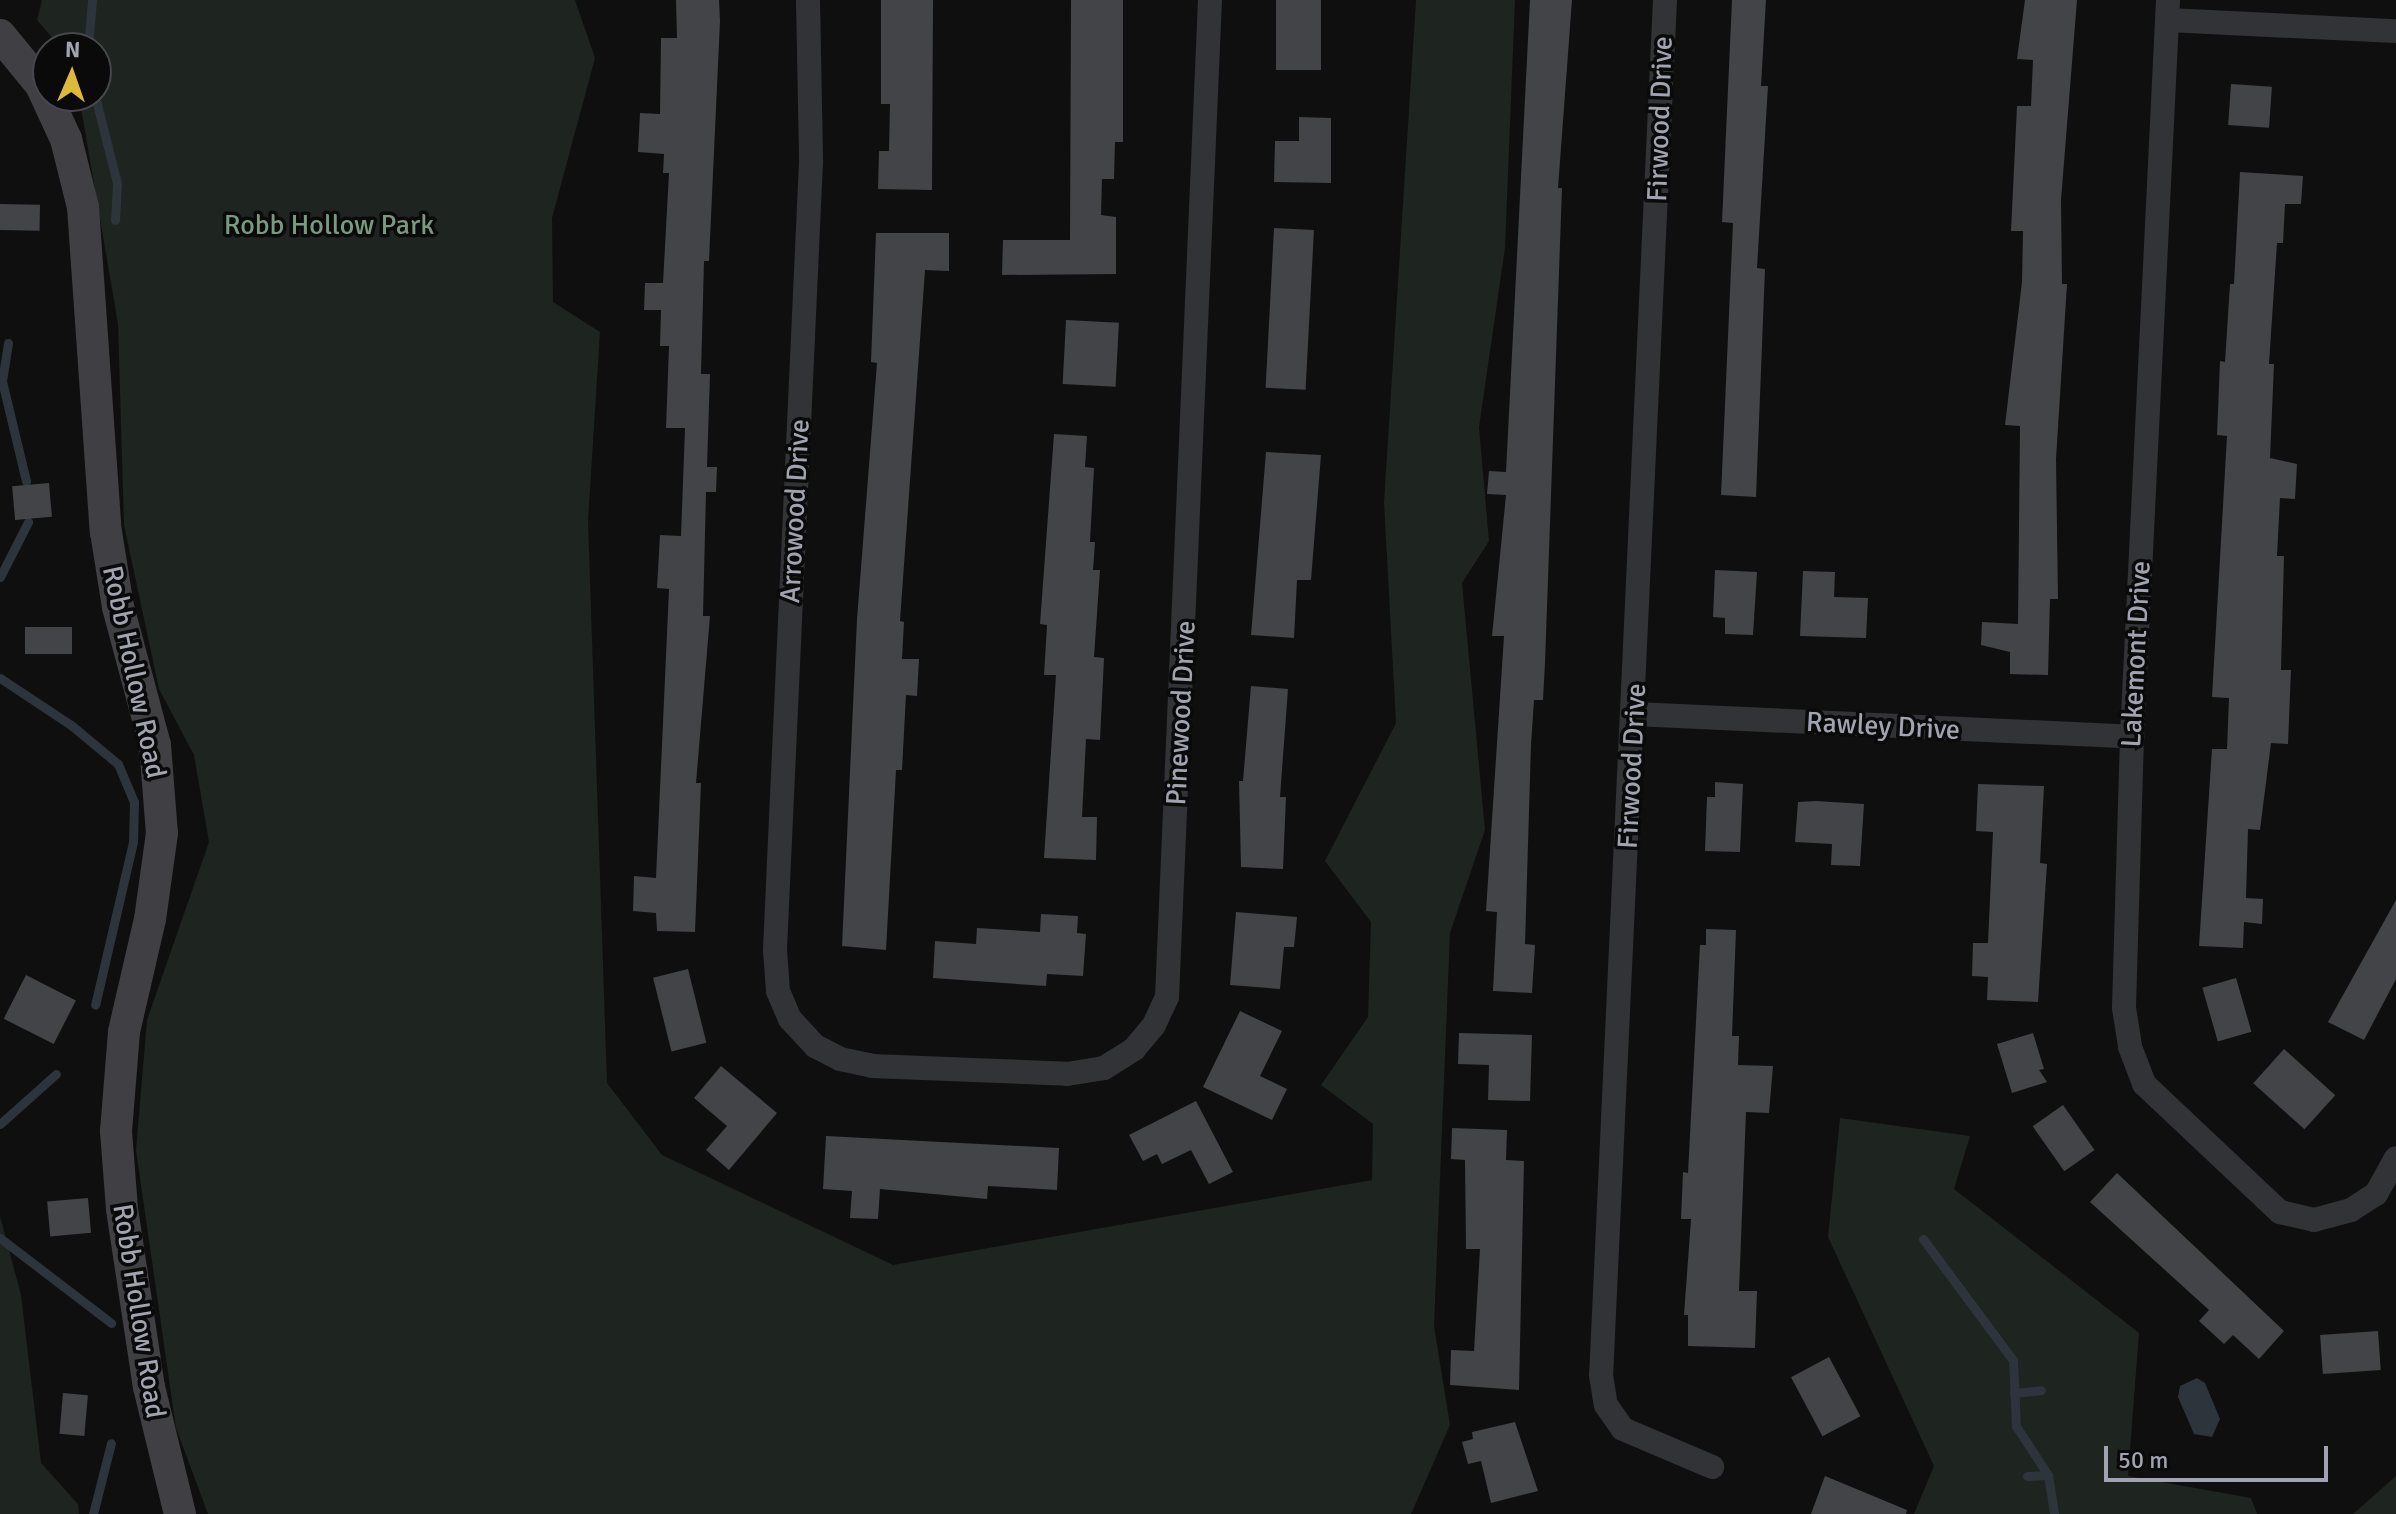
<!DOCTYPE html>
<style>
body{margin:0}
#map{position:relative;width:2396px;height:1514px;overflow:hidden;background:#0f0f10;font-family:Signika,sans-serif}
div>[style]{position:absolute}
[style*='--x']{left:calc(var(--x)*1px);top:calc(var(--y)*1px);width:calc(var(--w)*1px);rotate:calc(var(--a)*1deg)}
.green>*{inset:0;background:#1e241f}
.water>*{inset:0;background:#2e343b}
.stream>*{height:9px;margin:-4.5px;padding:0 4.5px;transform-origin:4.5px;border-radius:4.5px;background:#2e343b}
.building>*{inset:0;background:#434448;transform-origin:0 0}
.street>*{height:24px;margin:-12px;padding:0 12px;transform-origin:12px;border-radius:12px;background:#323337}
.secondary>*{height:32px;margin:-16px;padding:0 16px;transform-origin:16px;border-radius:16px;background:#3f3f44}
span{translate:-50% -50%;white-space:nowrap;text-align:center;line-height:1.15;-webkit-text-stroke:7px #0a0a0b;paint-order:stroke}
.street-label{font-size:28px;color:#a1a4b0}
.park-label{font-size:28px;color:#7a9980}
.north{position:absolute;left:32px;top:32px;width:80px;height:80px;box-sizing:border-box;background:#0a0a0b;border:2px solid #46484d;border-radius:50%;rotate:2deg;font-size:22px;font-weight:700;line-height:32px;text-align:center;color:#a1a4b0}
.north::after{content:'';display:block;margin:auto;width:28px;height:36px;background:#ddb93a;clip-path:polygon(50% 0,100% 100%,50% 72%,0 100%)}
.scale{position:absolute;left:2104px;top:1446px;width:224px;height:36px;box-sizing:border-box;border:4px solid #a1a4b0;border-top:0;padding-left:10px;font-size:24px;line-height:28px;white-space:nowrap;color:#a1a4b0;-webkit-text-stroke:6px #0a0a0b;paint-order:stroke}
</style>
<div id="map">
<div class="green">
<div style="clip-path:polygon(42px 0,575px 0,595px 58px,552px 218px,553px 302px,600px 332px,588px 521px,607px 1083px,662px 1155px,893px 1265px,1372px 1180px,1373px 1124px,1321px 1085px,1368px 1017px,1371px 922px,1325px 861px,1396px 723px,1384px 502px,1416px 0,1515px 0,1505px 248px,1479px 427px,1489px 541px,1462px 583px,1485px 830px,1450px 933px,1434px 1326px,1450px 1425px,1411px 1514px,208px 1514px,176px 1428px,136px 1150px,147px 1020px,209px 842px,194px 755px,159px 689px,124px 525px,118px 324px,79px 96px,96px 96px,96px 48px,61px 48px,37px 20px)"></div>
<div style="clip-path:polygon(1840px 1118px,1970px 1136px,1954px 1189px,2139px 1333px,2128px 1476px,2251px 1498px,2257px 1514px,1914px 1514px,1934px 1466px,1828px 1237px)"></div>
<div style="clip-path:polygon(0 1216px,21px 1295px,41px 1463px,78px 1504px,79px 1514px,0 1514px)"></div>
<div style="clip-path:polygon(2396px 1476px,2396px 1514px,2353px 1514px)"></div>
</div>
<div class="water">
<div style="clip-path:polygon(2197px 1378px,2205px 1383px,2220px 1419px,2212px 1437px,2194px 1434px,2178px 1397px,2180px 1386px)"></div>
</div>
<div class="stream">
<div style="--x:88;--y:48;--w:48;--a:-85.2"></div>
<div style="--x:95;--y:96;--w:90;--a:75.8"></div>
<div style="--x:117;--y:183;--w:37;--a:93"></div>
<div style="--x:8;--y:343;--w:38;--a:99"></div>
<div style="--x:2;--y:381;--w:103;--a:76.5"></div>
<div style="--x:0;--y:577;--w:62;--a:-63"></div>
<div style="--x:0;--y:678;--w:85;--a:33.5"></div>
<div style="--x:71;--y:725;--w:61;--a:39.7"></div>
<div style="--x:118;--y:764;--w:41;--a:67.2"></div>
<div style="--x:134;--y:802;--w:40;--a:91.4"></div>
<div style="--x:133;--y:842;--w:167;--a:103.1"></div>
<div style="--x:0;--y:1124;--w:75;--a:-41.8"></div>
<div style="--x:0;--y:1238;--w:140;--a:37.4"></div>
<div style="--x:1923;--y:1239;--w:151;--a:53.4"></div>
<div style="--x:2013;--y:1360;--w:66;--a:87.4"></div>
<div style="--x:2016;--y:1426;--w:59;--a:56.9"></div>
<div style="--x:2048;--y:1475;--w:39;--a:81"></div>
<div style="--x:2014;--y:1393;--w:27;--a:-6"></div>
<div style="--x:2027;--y:1476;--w:21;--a:-3"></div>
<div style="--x:93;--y:1514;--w:73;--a:-75.8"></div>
</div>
<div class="building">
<div style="clip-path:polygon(676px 0,719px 0,720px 21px,709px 261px,704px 261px,701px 374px,710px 374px,707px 467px,717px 467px,716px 492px,706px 492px,703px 616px,710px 616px,696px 783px,701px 783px,695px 932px,657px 931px,656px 913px,633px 911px,634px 876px,656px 878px,669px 589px,657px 588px,660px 535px,681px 536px,685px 428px,666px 428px,669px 346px,660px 346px,661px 310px,644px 310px,645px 283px,663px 283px,669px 173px,663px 173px,664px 154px,638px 152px,640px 113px,660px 114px,661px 38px,677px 38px)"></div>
<div style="clip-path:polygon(881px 0,933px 0,932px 190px,878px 189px,879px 151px,889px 151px,890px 104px,881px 104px)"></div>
<div style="clip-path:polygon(1071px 0,1123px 0,1123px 142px,1115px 142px,1114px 179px,1102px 179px,1101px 215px,1116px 217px,1116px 274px,1002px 275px,1003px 240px,1070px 240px)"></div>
<div style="left:1276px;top:0;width:45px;height:70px"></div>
<div style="clip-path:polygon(1530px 0,1572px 0,1558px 188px,1562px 188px,1545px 663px,1543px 700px,1534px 700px,1531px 745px,1525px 944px,1535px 945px,1532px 993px,1493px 991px,1497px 912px,1486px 911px,1504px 636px,1492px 636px,1506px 495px,1487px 494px,1489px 471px,1506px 472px)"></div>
<div style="clip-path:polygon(1732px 0,1766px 0,1761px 86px,1768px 86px,1757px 268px,1765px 269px,1756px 497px,1721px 495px,1733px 223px,1722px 222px)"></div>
<div style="clip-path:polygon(2025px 0,2077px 0,2061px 200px,2062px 284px,2067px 284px,2056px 459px,2058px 599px,2050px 599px,2048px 675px,2010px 674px,2010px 652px,1981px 645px,1982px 622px,2018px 624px,2020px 426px,2005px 425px,2022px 282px,2023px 231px,2011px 231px,2017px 106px,2031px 106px,2033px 60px,2017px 59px)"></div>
<div style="left:2231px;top:84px;width:41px;height:41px;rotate:4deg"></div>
<div style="clip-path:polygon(1299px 117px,1331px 118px,1331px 183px,1274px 182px,1275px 141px,1299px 141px)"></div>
<div style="clip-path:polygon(2240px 172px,2303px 176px,2301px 204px,2285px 204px,2283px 243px,2277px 243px,2269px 364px,2274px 364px,2270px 458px,2297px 464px,2295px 499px,2280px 498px,2277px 556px,2284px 556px,2281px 670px,2291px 670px,2288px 744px,2271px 743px,2260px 830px,2248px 829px,2246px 898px,2263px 899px,2262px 924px,2244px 922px,2243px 948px,2199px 946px,2212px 749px,2227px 749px,2229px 698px,2212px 697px,2227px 436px,2217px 435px,2220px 361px,2225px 362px,2230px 284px,2234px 284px)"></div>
<div style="left:0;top:204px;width:40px;height:26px;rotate:1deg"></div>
<div style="left:1274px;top:228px;width:40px;height:160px;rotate:3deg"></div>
<div style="clip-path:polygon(876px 233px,949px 233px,949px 271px,925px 270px,900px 621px,904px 622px,902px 659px,919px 659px,917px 696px,906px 695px,902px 770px,896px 770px,886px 950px,842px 946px,857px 619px,877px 363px,871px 362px)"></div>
<div style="left:1066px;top:320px;width:53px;height:64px;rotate:3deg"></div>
<div style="clip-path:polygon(1054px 434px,1087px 436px,1085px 467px,1094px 468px,1090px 542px,1095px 542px,1093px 570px,1100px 570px,1094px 657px,1104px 658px,1100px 740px,1086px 739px,1082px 817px,1097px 817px,1096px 860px,1044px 858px,1056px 675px,1044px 675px,1047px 625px,1040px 624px)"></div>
<div style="clip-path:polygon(1266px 452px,1321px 455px,1311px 580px,1297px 580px,1294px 638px,1251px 635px)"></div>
<div style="left:49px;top:483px;width:34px;height:37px;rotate:85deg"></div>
<div style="clip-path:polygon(1715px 570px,1757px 572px,1753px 635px,1725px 634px,1725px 618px,1713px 617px)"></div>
<div style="clip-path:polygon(1803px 571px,1835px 572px,1834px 597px,1868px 598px,1866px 638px,1800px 636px)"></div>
<div style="left:72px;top:627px;width:27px;height:47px;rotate:90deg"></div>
<div style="clip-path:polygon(1251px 686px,1288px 689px,1280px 797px,1286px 797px,1283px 869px,1241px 867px,1239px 781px,1243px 781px)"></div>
<div style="clip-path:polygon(1715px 782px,1743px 784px,1740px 852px,1705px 851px,1707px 797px,1715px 797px)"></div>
<div style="clip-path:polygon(1978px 784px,2044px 786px,2040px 863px,2047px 864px,2038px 1002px,1987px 1000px,1988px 977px,1972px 976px,1973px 943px,1988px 943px,1993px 832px,1976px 831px)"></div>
<div style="clip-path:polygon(1816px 801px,1864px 804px,1860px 866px,1831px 865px,1832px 844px,1795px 842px,1798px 802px)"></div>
<div style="clip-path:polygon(2396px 900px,2396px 979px,2364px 1040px,2328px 1022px)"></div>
<div style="clip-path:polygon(1236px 912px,1297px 917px,1294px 947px,1284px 947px,1280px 989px,1230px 985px)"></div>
<div style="clip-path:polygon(1041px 914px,1078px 916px,1077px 933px,1086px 934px,1083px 976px,1047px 974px,1046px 986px,933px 978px,935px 941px,976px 944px,977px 928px,1040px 932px)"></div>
<div style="clip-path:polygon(1706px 929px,1736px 930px,1732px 1036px,1739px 1036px,1738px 1065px,1773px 1066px,1769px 1113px,1746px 1112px,1739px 1291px,1757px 1291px,1755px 1348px,1688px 1346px,1688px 1315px,1684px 1315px,1691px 1219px,1681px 1219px,1683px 1172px,1688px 1173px,1700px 945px,1706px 945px)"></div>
<div style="left:688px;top:969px;width:76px;height:36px;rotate:76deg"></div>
<div style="left:26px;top:975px;width:56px;height:49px;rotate:27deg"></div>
<div style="left:2236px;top:978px;width:56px;height:35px;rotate:74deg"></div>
<div style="clip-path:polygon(1240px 1011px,1282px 1031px,1260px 1076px,1287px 1089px,1272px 1120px,1203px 1087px)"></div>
<div style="clip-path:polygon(1459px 1033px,1532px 1035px,1530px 1101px,1488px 1100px,1489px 1065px,1458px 1064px)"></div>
<div style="clip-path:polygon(2033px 1033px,2044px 1069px,2039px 1070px,2047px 1082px,2012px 1093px,1997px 1044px)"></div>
<div style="left:2284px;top:1049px;width:69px;height:46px;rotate:42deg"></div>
<div style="clip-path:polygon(721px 1066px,777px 1113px,729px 1170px,706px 1150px,727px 1126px,694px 1098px)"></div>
<div style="clip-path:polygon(1196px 1101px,1233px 1172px,1209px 1184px,1191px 1150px,1162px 1164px,1157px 1154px,1143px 1161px,1129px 1135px)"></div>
<div style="left:2063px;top:1105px;width:55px;height:37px;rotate:55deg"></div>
<div style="clip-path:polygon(1452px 1128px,1507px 1130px,1506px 1160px,1524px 1161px,1519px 1390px,1450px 1385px,1451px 1350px,1474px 1351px,1480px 1249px,1466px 1249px,1465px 1160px,1451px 1159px)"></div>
<div style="clip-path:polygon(826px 1136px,1059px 1148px,1057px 1190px,988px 1186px,987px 1199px,880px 1189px,878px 1219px,850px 1218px,852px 1191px,823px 1189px)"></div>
<div style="clip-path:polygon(2117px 1173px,2284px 1331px,2259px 1359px,2233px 1335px,2224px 1344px,2199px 1321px,2209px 1310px,2090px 1202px)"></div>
<div style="left:88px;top:1198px;width:35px;height:41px;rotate:85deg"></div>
<div style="left:2378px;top:1331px;width:39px;height:58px;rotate:86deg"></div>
<div style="left:1829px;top:1357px;width:67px;height:43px;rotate:62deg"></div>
<div style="left:63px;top:1393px;width:25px;height:41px;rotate:5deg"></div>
<div style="clip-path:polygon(1515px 1422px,1538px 1491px,1491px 1503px,1481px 1461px,1468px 1464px,1462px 1442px,1473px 1439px,1472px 1432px)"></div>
<div style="clip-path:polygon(1825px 1476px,1907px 1510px,1906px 1514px,1811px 1514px)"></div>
</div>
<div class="street">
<div style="--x:808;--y:0;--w:162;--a:88.9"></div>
<div style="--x:811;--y:162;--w:789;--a:92.62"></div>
<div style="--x:775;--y:950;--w:41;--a:85.8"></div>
<div style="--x:778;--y:991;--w:30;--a:67"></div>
<div style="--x:790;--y:1019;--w:37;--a:47"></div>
<div style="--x:815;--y:1046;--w:28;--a:27"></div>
<div style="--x:840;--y:1059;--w:33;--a:12"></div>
<div style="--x:872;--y:1066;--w:195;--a:2.3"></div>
<div style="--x:1067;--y:1074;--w:37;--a:-9"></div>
<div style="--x:1104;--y:1068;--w:36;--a:-32"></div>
<div style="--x:1134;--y:1049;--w:31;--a:-50"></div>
<div style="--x:1154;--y:1025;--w:31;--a:-65"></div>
<div style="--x:1167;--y:997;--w:998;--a:-87.53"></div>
<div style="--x:1665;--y:0;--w:1376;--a:92.66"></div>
<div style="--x:1601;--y:1375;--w:30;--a:81"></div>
<div style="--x:1606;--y:1405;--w:29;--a:55"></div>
<div style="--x:1623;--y:1429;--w:97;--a:23.1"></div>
<div style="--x:2168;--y:0;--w:738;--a:92.8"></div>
<div style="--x:2132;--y:737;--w:271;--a:91.7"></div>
<div style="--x:2124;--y:1008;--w:39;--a:81"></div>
<div style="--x:2130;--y:1047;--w:40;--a:69"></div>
<div style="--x:2144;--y:1084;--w:187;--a:43.3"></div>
<div style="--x:2280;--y:1212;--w:35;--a:13"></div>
<div style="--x:2314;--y:1220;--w:38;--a:-15"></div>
<div style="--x:2351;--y:1210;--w:30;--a:-33"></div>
<div style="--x:2376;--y:1194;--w:41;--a:-60.9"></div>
<div style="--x:2168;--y:20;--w:228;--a:2.8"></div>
<div style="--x:1634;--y:714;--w:499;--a:2.6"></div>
</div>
<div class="secondary">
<div style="--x:0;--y:35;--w:65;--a:50.6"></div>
<div style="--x:41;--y:85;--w:60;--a:65.2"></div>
<div style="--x:66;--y:139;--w:70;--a:76"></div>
<div style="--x:83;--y:207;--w:326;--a:86"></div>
<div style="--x:106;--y:532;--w:76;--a:80.9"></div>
<div style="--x:118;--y:607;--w:143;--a:75"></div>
<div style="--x:155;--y:745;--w:88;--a:85.5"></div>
<div style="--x:162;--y:833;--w:87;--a:97.9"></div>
<div style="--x:150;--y:919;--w:116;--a:103"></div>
<div style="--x:124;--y:1032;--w:99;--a:94.6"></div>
<div style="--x:116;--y:1131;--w:78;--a:85.6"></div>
<div style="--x:122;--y:1209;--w:180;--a:81.4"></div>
<div style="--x:149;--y:1387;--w:131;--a:76.3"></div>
</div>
<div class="street-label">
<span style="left:1660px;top:119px;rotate:-88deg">Firwood Drive</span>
<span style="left:795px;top:511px;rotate:-87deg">Arrowood Drive</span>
<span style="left:2136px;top:654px;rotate:-87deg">Lakemont Drive</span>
<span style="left:134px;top:672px;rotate:78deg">Robb Hollow Road</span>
<span style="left:1181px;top:713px;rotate:-87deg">Pinewood Drive</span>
<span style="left:1883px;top:726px;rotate:3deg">Rawley Drive</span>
<span style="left:1632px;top:766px;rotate:-87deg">Firwood Drive</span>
<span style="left:139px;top:1311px;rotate:81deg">Robb Hollow Road</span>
</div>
<div class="park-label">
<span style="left:329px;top:225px">Robb Hollow Park</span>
</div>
<div class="north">N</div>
<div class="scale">50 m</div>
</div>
